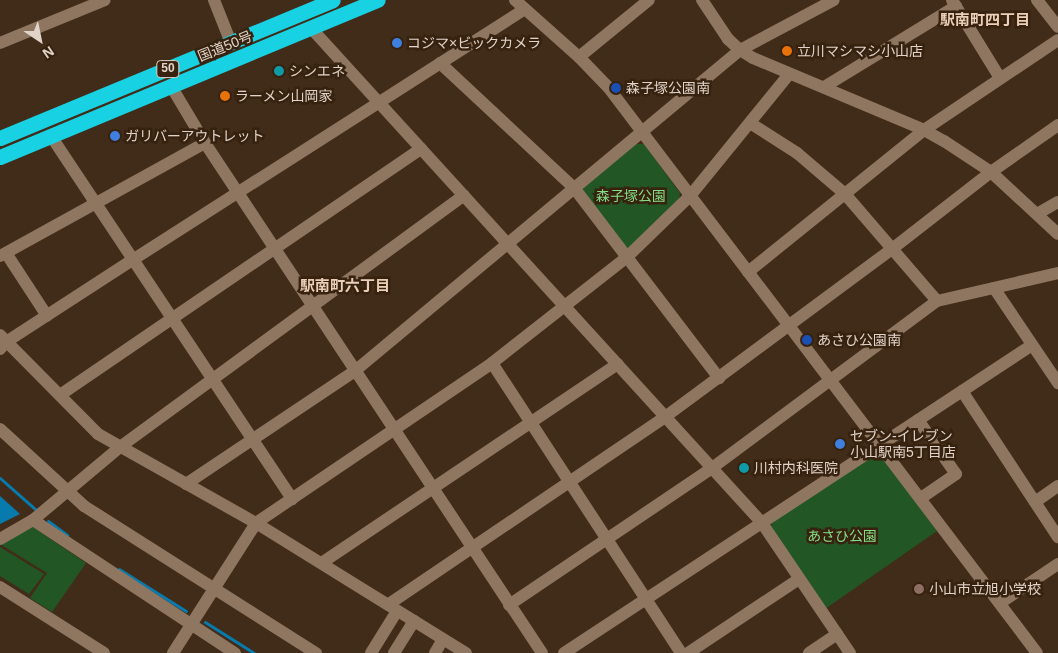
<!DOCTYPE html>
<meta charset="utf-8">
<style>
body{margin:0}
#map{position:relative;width:1058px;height:653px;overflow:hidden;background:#412c19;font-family:Helvetica,"Noto Sans JP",sans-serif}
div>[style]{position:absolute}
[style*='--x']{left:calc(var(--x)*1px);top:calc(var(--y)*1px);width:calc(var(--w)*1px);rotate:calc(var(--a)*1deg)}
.green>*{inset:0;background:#225624}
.water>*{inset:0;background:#077bad}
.stream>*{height:3px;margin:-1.5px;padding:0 1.5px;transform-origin:1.5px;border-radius:1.5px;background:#077bad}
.minor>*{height:12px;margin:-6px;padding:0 6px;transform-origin:6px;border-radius:6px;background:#8e7661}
.highway>*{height:15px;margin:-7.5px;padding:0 7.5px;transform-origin:7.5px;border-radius:7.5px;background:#18d1e3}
.dots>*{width:14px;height:14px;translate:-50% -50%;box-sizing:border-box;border:2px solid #36220f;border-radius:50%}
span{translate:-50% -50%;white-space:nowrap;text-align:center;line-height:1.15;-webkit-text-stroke:5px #36220f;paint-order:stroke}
.shield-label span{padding:1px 4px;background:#36220f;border:1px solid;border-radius:4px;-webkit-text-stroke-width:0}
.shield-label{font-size:12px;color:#e1d3c8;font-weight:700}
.poi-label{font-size:14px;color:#e1d3c8}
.left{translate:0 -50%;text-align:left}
.street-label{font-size:14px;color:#e1d3c8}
.park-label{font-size:14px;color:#85dd85}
.neighbourhood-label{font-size:15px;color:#eaceb7;font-weight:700}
.north{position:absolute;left:15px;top:15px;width:50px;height:50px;-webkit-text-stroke:4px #36220f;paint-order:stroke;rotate:146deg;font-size:14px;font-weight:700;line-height:20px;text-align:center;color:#e1d3c8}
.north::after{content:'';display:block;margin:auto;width:18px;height:22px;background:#e1d3c8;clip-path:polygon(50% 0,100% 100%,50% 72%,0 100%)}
</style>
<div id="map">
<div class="green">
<div style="clip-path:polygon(636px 144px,644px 144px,680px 193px,679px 200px,629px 248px,625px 248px,582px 188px)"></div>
<div style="clip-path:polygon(875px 454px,882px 457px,937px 531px,825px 609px,771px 529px,772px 522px)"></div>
<div style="clip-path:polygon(31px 526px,86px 563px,52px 612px,30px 598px,47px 573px,0 544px)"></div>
<div style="clip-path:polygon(0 547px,44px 574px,29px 594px,0 576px)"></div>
</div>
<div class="water">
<div style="clip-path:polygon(0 496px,20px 514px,0 524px)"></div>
</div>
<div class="stream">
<div style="--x:0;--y:478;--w:47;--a:41.5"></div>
<div style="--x:48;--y:521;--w:24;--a:36"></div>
<div style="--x:119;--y:569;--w:79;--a:32.1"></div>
<div style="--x:205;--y:622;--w:58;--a:32.3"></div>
</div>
<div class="minor">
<div style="--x:214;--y:0;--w:46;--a:68.4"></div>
<div style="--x:515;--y:0;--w:86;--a:41.7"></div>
<div style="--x:579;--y:57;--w:42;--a:46"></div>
<div style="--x:608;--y:87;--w:710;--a:52.84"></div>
<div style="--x:702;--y:0;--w:47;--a:56.3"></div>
<div style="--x:728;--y:39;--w:16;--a:43"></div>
<div style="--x:740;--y:50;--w:15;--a:32"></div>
<div style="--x:753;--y:58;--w:186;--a:22.8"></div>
<div style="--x:924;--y:130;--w:23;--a:29"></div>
<div style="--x:944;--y:141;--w:56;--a:33.4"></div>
<div style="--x:991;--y:172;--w:91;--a:42.8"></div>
<div style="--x:952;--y:0;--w:92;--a:58.4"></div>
<div style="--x:1037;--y:0;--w:34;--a:52"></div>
<div style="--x:311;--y:28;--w:670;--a:47.66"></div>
<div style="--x:762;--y:523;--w:157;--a:55.9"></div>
<div style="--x:0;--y:43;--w:113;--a:-22.3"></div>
<div style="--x:579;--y:57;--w:90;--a:-39.2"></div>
<div style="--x:440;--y:63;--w:185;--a:43"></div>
<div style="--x:575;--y:189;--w:238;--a:52.7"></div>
<div style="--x:171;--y:86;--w:66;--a:59.2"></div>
<div style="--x:205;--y:143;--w:611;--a:56.54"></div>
<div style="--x:824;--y:87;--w:155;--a:-31.5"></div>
<div style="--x:750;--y:123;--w:56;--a:32.6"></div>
<div style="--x:797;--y:153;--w:63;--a:40.5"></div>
<div style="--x:845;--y:194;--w:141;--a:49.3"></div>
<div style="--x:51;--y:136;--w:436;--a:56.4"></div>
<div style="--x:1037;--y:214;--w:24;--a:-30"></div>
<div style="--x:6;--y:253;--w:75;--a:56.9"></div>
<div style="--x:0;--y:256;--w:234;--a:-28.9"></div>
<div style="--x:748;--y:272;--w:226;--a:-38.9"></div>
<div style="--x:924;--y:130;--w:161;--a:-33.9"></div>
<div style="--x:994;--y:288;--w:115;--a:56"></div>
<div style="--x:0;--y:335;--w:139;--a:45.3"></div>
<div style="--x:98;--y:434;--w:181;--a:29.4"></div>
<div style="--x:256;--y:523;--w:247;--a:31.8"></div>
<div style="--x:0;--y:349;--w:9;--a:-49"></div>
<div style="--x:6;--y:342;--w:153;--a:-33"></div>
<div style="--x:134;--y:259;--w:464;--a:-32.6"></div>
<div style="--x:492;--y:363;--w:346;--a:56.9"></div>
<div style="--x:962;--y:391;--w:175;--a:56.7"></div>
<div style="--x:60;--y:395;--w:437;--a:-34.3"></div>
<div style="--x:918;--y:420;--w:66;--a:54.9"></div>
<div style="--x:956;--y:474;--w:42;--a:145.6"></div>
<div style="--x:0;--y:429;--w:114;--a:42.5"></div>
<div style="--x:84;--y:506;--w:275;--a:32.4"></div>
<div style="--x:186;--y:484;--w:205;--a:-33.8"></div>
<div style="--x:356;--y:370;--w:500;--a:-39.8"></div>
<div style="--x:740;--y:50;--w:106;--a:-28"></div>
<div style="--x:1035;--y:502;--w:28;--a:-35"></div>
<div style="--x:33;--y:520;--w:242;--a:33.4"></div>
<div style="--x:0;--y:539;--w:38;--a:-30"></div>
<div style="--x:33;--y:520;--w:114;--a:-40"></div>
<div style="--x:120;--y:447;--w:426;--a:-36.2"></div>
<div style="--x:323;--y:562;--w:355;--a:-33.9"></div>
<div style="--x:0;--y:587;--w:123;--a:32.4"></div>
<div style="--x:1000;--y:603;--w:70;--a:-33.9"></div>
<div style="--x:389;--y:604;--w:333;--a:-34.1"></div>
<div style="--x:665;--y:417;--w:282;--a:-36.5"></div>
<div style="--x:892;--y:249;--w:125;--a:-37.9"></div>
<div style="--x:991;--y:172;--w:82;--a:-35"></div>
<div style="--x:509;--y:605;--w:245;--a:-34"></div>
<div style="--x:712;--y:468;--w:280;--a:-36.6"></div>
<div style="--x:937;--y:301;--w:124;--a:-13"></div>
<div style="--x:173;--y:653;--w:154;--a:-57.4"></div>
<div style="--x:256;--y:523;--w:285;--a:-34.1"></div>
<div style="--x:492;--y:363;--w:172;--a:-38.1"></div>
<div style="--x:627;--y:257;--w:88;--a:-44.1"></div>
<div style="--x:690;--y:196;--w:157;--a:-50.9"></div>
<div style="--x:371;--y:653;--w:49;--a:-58.2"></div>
<div style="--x:394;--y:653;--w:38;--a:-58"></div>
<div style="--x:435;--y:653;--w:16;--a:-60"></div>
<div style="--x:564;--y:653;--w:560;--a:-33.35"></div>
<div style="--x:688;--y:653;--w:133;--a:-33.7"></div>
<div style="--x:809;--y:653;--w:34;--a:-34"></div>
</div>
<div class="highway">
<div style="--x:0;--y:138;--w:360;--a:-22.5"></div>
<div style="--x:0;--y:157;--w:409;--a:-22.6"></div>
</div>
<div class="dots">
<div style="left:397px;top:43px;background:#3f7fe0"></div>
<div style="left:787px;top:51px;background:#e8710a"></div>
<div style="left:279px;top:71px;background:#0f9aa8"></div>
<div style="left:616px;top:88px;background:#1a4fb4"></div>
<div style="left:225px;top:96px;background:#e8710a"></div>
<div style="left:115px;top:136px;background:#3f7fe0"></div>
<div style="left:807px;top:340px;background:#1a4fb4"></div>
<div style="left:840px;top:444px;background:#3f7fe0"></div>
<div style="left:744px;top:468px;background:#0f9aa8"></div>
<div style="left:919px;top:589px;background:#8d6e63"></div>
</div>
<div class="shield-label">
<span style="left:168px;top:69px">50</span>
</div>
<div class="poi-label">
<span class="left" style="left:407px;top:43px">コジマ×ビックカメラ</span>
<span class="left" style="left:797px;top:51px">立川マシマシ小山店</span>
<span class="left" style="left:289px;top:71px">シンエネ</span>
<span class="left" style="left:626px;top:88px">森子塚公園南</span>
<span class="left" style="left:235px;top:96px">ラーメン山岡家</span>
<span class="left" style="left:125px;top:136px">ガリバーアウトレット</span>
<span class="left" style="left:817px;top:340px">あさひ公園南</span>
<span class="left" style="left:850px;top:444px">セブン-イレブン<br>小山駅南5丁目店</span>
<span class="left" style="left:754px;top:468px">川村内科医院</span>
<span class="left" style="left:929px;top:589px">小山市立旭小学校</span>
</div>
<div class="street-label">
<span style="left:225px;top:46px;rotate:-22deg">国道50号</span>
</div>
<div class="park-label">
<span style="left:631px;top:196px">森子塚公園</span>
<span style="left:842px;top:536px">あさひ公園</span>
</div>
<div class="neighbourhood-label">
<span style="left:985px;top:20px">駅南町四丁目</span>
<span style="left:345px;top:286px">駅南町六丁目</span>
</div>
<div class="north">N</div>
</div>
